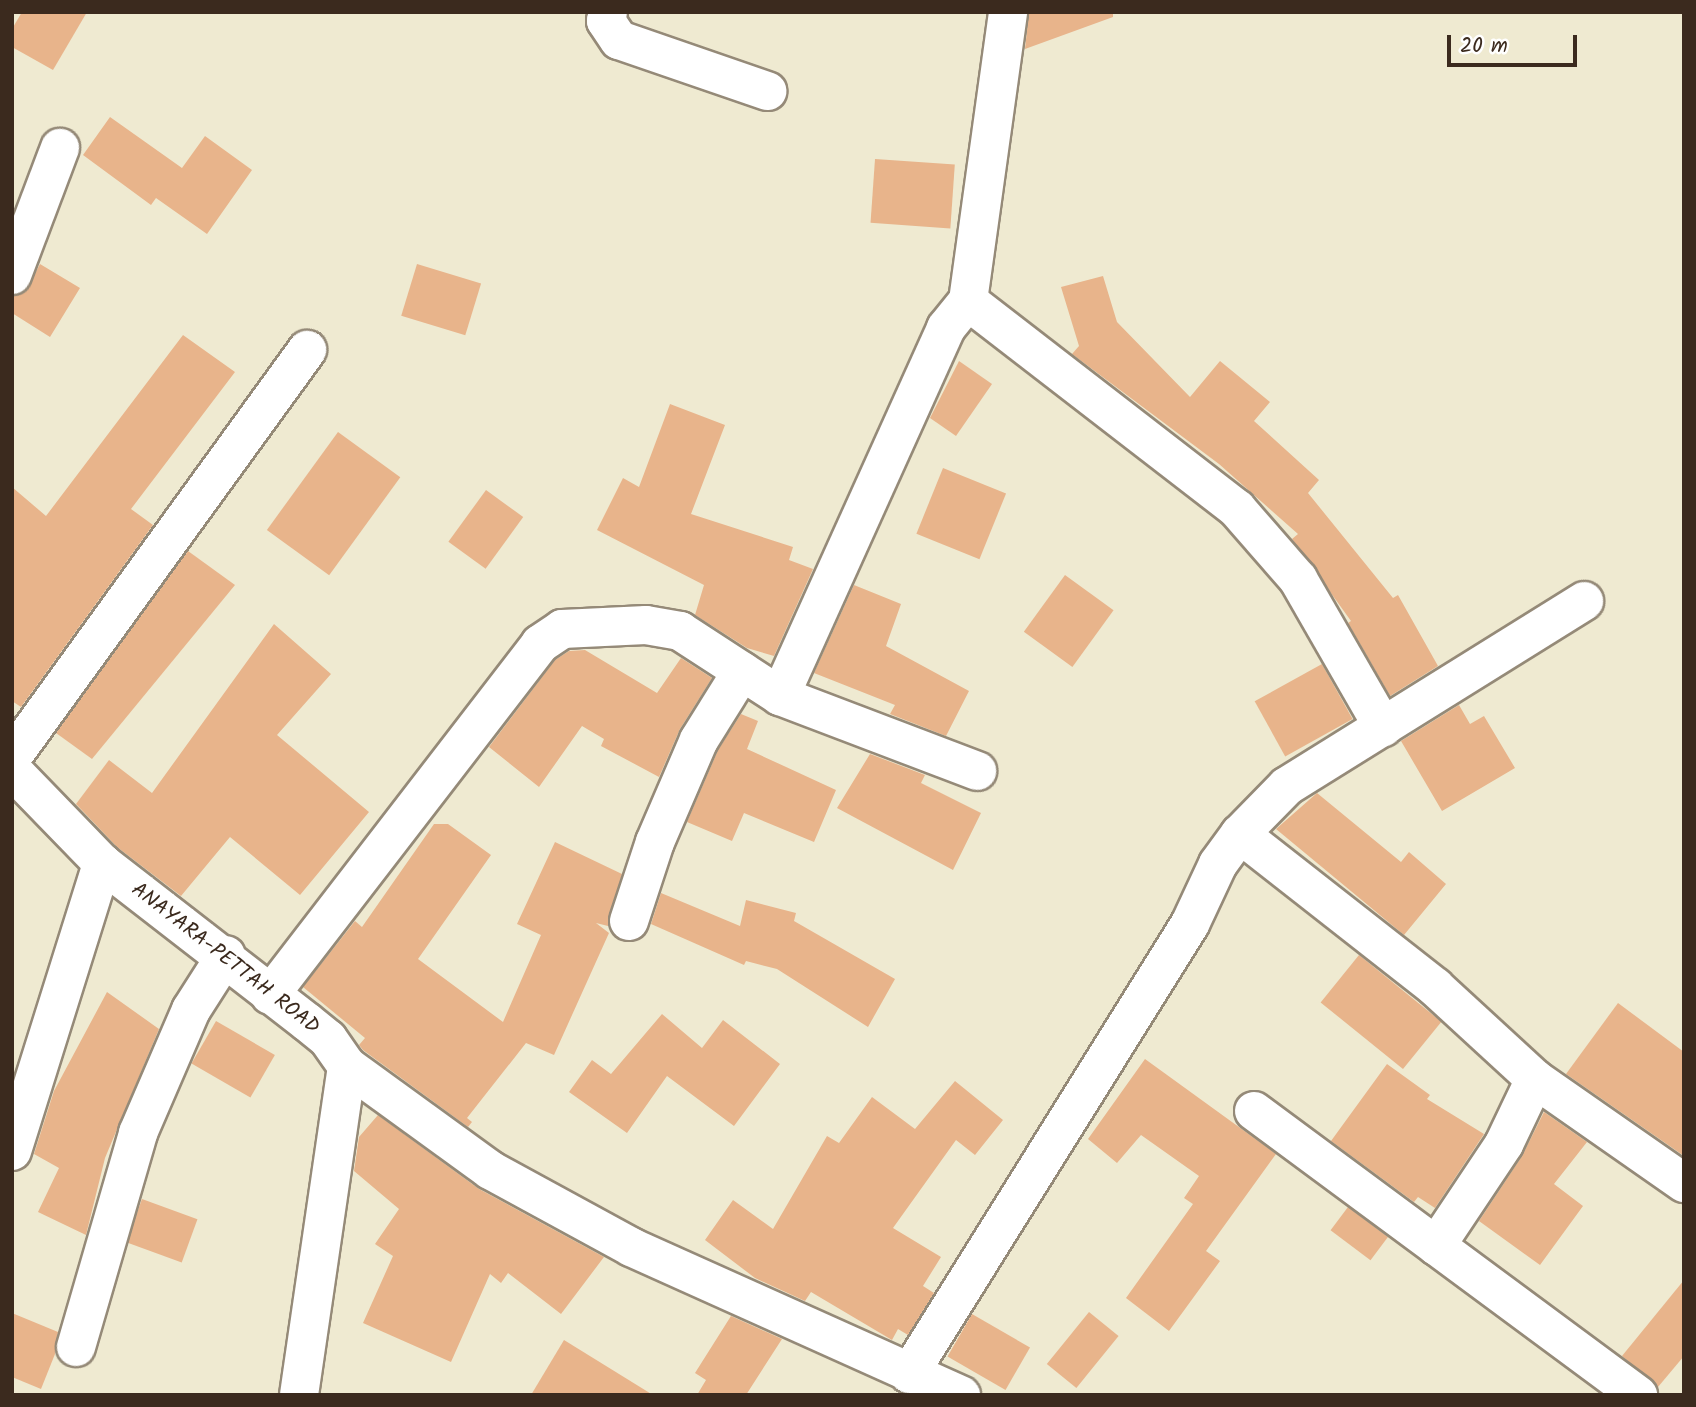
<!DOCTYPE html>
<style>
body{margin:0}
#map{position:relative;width:1696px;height:1407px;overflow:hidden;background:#efead1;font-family:Kalam,sans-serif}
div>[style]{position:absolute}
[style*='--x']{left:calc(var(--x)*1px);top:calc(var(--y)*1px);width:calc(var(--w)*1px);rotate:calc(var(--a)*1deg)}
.building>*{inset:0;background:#e8b48b;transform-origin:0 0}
.roads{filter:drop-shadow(2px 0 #958a78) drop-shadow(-2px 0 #958a78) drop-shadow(0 2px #958a78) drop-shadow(0 -2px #958a78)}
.minor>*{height:38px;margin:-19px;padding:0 19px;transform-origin:19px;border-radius:19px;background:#fff}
.major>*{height:38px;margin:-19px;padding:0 19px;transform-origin:19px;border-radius:19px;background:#fff}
span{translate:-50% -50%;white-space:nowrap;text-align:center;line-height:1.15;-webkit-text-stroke:7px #fff;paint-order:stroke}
.street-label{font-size:21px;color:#3b2a1e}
.frame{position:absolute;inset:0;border:14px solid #3b2a1e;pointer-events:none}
.scale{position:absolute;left:1447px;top:35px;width:130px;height:32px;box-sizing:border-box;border:4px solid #3b2a1e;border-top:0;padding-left:9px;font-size:21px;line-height:24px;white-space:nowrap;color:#3b2a1e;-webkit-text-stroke:5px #fff;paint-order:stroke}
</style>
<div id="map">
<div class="building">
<div style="clip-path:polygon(22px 12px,87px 12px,53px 70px,12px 47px,12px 29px)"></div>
<div style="clip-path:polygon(1029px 12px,1113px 12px,1113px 17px,1025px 49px)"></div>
<div style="clip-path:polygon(110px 117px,182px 168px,205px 136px,252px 170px,207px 234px,156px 198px,151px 205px,83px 155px)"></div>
<div style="left:875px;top:159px;width:80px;height:64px;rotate:4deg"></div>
<div style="clip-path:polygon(40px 264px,80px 288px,50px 337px,12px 313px,12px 296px,26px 291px)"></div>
<div style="left:417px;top:264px;width:67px;height:54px;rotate:17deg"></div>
<div style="clip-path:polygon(1103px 276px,1117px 322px,1190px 397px,1220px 361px,1270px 402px,1254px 421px,1319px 480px,1308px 493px,1393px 598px,1398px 595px,1438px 666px,1390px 696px,1348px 623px,1351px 621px,1292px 539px,1298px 534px,1219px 464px,1072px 354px,1079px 346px,1061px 287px)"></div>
<div style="clip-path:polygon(183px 335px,235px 372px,131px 509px,153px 525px,21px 707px,12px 701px,12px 487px,46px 516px)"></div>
<div style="clip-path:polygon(959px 361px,992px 384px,956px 436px,930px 418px)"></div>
<div style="clip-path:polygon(670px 404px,725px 425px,691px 514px,793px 547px,789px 560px,813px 569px,774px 656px,747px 648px,695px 615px,704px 585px,597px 530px,623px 478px,639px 487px)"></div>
<div style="left:338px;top:432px;width:77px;height:121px;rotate:36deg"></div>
<div style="left:943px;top:468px;width:68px;height:71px;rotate:22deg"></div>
<div style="left:486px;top:490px;width:46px;height:64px;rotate:36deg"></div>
<div style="clip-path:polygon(188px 551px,235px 585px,92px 759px,56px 733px)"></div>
<div style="left:1065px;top:575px;width:60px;height:70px;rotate:36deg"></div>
<div style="clip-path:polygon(854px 585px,901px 604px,886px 646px,969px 691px,946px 736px,890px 714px,895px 705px,814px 673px)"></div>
<div style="clip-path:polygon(274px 624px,331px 674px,277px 735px,369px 812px,300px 895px,230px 837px,181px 896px,117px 847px,76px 804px,109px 760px,152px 793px)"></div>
<div style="clip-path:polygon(585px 650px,657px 693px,681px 658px,712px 678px,680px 729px,659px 777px,601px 746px,604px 739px,582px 726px,539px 787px,489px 747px,555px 660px,569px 651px)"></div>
<div style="left:1322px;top:664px;width:63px;height:77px;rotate:61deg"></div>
<div style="clip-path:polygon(1459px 705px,1470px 724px,1484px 716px,1515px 768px,1442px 811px,1401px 741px)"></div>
<div style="clip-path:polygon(741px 714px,758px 721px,747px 749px,836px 790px,814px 842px,744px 813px,732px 841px,687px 822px,718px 750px)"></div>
<div style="clip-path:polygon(870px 754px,925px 775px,921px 783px,981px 813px,953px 870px,837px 808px)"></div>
<div style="clip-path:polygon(1317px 793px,1401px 862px,1409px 852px,1446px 884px,1404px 935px,1276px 829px)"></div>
<div style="clip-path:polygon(434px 824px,448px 824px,491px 855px,418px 959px,503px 1022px,541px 935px,517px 924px,555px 842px,622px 874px,608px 926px,596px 923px,609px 933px,554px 1055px,526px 1043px,467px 1118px,472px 1122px,468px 1127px,363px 1050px,359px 1045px,365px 1038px,303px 987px,355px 921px,362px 927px)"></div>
<div style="clip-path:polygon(661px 893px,740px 926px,746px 900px,796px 913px,794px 921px,895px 979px,868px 1027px,777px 969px,746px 961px,744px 965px,651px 924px)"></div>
<div style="left:1359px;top:955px;width:106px;height:61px;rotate:39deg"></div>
<div style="clip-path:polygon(107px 992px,159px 1029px,105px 1158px,86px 1235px,38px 1212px,59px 1168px,34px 1154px,54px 1091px)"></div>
<div style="clip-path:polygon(1618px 1003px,1684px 1052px,1684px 1156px,1566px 1074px)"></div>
<div style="clip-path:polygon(662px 1014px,702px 1048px,723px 1020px,780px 1064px,734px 1126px,667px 1076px,627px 1133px,569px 1092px,592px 1060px,611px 1074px)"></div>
<div style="left:216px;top:1021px;width:68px;height:49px;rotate:30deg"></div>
<div style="clip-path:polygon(1145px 1059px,1276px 1154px,1206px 1251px,1220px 1261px,1169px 1331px,1126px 1298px,1193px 1204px,1184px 1198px,1199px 1176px,1141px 1135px,1117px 1163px,1088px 1139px)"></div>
<div style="clip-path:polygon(1387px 1064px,1430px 1095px,1427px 1099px,1484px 1134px,1435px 1208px,1418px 1197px,1414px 1202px,1331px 1141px)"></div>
<div style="clip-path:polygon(955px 1081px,1003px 1120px,975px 1155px,956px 1140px,893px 1228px,941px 1257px,923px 1286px,934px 1293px,908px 1335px,898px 1329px,892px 1340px,811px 1292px,805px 1301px,755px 1278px,705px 1240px,733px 1200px,773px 1229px,827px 1136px,839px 1143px,872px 1097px,915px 1129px)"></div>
<div style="clip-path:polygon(1544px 1112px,1587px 1142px,1554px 1184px,1583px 1206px,1540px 1265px,1479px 1221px,1522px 1156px)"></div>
<div style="clip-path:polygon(378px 1115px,479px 1189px,604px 1257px,561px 1314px,508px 1273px,501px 1283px,490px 1274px,451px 1362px,363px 1323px,393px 1256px,375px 1244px,399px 1209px,354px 1171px,359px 1137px)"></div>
<div style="left:142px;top:1199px;width:59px;height:46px;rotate:20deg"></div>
<div style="left:1348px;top:1207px;width:50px;height:29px;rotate:37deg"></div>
<div style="clip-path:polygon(1684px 1280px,1684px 1356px,1658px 1387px,1622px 1356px)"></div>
<div style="left:1089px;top:1312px;width:38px;height:67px;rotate:39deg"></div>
<div style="clip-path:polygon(12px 1313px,58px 1332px,55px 1354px,41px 1389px,12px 1377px)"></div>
<div style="left:972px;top:1314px;width:67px;height:49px;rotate:30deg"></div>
<div style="clip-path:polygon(731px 1316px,782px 1339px,746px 1395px,697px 1395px,706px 1380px,695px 1373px)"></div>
<div style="clip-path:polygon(564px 1340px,653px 1395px,531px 1395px)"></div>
</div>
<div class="roads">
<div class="minor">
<div style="--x:608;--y:12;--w:9;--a:103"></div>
<div style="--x:606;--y:21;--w:23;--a:56"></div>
<div style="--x:619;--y:40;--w:157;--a:19"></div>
<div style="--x:12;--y:275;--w:136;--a:-69.3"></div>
<div style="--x:968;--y:301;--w:340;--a:37.7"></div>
<div style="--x:1237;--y:509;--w:93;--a:48.9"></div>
<div style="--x:1298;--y:579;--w:171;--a:60.1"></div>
<div style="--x:780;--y:696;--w:404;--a:-65.7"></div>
<div style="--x:946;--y:328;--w:35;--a:-51"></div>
<div style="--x:968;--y:301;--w:292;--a:-82.1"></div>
<div style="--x:12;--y:757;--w:503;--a:-54.06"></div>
<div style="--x:1240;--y:834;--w:248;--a:38.1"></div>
<div style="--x:1435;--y:987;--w:136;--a:42.6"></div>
<div style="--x:1535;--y:1079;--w:182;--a:34.9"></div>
<div style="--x:629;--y:921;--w:83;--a:-71.8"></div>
<div style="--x:655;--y:842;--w:111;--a:-66.7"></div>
<div style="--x:699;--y:740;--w:81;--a:-58.1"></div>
<div style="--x:270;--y:995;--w:443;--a:-52.4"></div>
<div style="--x:540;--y:644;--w:27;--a:-34"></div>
<div style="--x:562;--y:629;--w:84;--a:-2.7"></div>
<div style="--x:646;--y:625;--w:35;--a:10"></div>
<div style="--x:680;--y:631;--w:119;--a:33"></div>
<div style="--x:780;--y:696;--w:211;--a:20.8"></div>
<div style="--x:347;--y:1066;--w:177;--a:36"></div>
<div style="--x:490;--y:1170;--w:161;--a:28.6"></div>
<div style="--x:631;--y:1247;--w:362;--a:24.2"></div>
<div style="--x:1254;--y:1111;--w:478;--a:36.5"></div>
<div style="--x:12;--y:1151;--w:302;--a:-72.6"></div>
<div style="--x:1436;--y:1246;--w:123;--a:-56.3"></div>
<div style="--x:1504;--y:1144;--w:72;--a:-64.5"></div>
<div style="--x:76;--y:1347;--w:223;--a:-73.8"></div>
<div style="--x:138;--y:1133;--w:134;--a:-66.7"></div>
<div style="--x:191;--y:1010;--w:65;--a:-57.5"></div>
<div style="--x:909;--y:1374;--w:531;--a:-58.02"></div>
<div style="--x:1190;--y:924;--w:66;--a:-65"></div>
<div style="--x:1218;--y:864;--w:37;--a:-54"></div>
<div style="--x:1240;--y:834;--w:67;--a:-45.6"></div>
<div style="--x:1287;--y:786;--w:350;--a:-31.9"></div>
</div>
<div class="major">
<div style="--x:12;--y:770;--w:129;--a:45.9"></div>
<div style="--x:102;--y:863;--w:259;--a:37.8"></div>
<div style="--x:307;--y:1022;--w:27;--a:39"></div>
<div style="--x:328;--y:1039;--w:33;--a:55"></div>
<div style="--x:347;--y:1066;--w:332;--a:98.3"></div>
</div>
</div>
<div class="street-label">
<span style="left:225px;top:959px;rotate:38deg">ANAYARA-PETTAH ROAD</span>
</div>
<div class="frame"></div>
<div class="scale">20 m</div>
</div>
